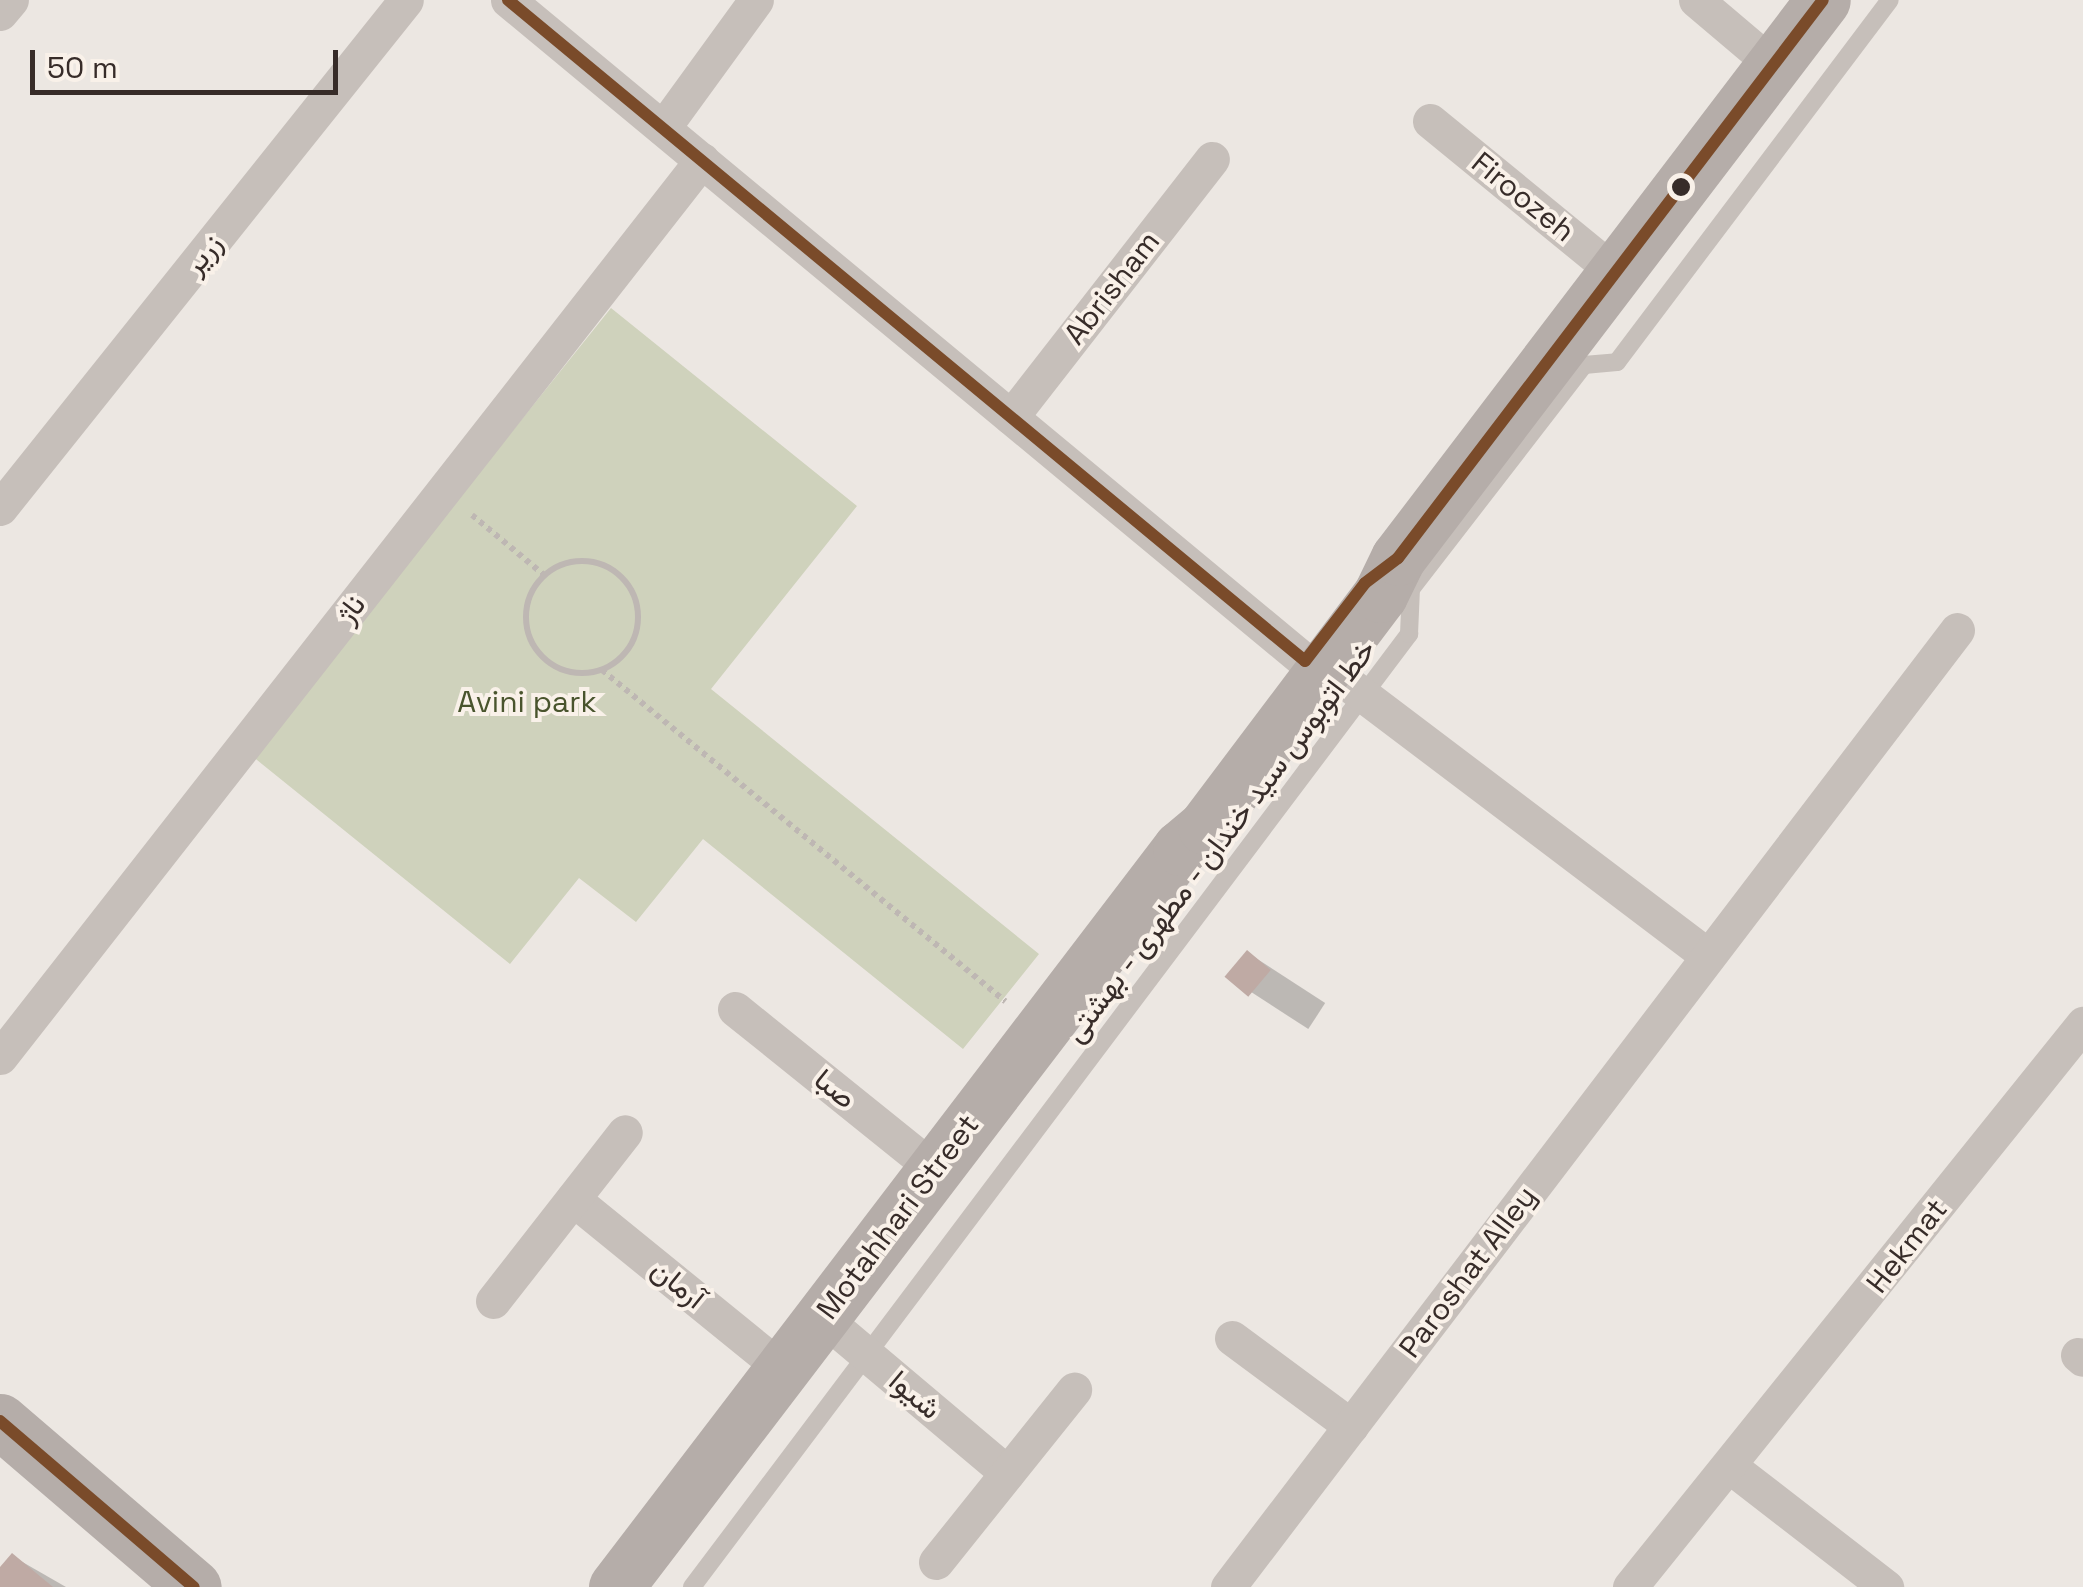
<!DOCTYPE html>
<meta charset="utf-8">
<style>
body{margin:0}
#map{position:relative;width:2083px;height:1587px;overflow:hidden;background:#ece7e2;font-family:"Space Grotesk",Vazirmatn,sans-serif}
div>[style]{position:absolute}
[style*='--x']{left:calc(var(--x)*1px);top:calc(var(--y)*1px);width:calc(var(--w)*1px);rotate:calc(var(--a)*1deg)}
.green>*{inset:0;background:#cfd2bc}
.shadow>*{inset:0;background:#0003;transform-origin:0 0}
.building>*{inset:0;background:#bfaaa4;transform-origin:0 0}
.path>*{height:6px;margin-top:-3px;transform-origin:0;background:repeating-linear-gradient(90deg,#beb7b3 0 5px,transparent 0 10px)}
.path>.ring{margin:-3px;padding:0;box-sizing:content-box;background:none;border:6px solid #beb7b3;border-radius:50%}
.service>*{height:18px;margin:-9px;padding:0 9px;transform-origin:9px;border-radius:9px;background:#c6bfba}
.minor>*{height:35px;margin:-17.5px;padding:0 17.5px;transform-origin:17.5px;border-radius:17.5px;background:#c6bfba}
.primary>*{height:55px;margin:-27.5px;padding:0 27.5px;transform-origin:27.5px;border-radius:27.5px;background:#b5ada9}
.bus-1>*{height:12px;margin:-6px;padding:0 6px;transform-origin:6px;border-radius:6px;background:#7a4b2a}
.dots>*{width:28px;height:28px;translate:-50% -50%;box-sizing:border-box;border:5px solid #f9f1e9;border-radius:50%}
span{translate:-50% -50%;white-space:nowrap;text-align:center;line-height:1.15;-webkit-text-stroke:8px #f9f1e9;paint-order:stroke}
.street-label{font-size:30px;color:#372c29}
.park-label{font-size:30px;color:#49542d}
.scale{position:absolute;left:30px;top:50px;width:308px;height:45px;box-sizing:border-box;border:5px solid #372c29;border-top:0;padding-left:12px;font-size:30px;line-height:35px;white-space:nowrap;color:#372c29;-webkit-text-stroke:8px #f9f1e9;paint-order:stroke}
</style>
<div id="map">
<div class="green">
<div style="clip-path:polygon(611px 308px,857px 506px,711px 689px,1039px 954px,963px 1049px,703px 839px,636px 922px,579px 878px,510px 964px,252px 756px)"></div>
</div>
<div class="shadow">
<div style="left:1248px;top:953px;width:92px;height:31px;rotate:33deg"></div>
<div style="clip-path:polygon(12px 1556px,66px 1587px,0 1587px,0 1571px)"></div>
</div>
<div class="building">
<div style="left:1247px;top:950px;width:31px;height:35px;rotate:40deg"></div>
<div style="clip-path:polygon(12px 1553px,53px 1587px,0 1587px,0 1567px)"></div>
</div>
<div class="path">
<div style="--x:472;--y:515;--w:94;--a:39.8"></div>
<div class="ring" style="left:526px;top:561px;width:106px;height:106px"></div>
<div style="--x:602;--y:670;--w:522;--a:39.4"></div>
</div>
<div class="service">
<div style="--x:692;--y:1587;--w:1193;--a:-53.04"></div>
<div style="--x:1409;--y:634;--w:45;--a:-87.5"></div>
<div style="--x:1411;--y:589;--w:283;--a:-52.3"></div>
<div style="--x:1584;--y:365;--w:33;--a:-5"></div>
<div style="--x:1617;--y:362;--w:453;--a:-53"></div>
</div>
<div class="minor">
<div style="--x:508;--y:0;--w:1035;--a:39.67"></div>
<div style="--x:1696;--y:0;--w:101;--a:40.2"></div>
<div style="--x:0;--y:13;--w:17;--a:-50"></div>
<div style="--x:1430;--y:121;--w:240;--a:39.3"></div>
<div style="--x:663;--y:128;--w:158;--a:-54"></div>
<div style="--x:1011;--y:417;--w:327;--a:-52.1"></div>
<div style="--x:0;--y:508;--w:650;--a:-51.37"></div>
<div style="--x:1326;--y:667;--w:479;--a:37.1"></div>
<div style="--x:735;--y:1009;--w:255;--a:38.8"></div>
<div style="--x:0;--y:1057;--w:1139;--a:-51.95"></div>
<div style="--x:573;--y:1199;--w:269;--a:39.1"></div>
<div style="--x:493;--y:1301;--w:214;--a:-52"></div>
<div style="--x:822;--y:1317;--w:242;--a:40.1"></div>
<div style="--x:1232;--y:1338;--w:148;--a:36.5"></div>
<div style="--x:2078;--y:1355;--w:6;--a:39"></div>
<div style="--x:1732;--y:1468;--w:195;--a:37.7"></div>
<div style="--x:936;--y:1562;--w:221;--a:-51.3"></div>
<div style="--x:1228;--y:1587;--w:1203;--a:-52.7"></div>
<div style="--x:1630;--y:1587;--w:723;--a:-51.18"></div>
</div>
<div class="primary">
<div style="--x:0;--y:1421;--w:255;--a:40.6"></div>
<div style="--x:616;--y:1587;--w:930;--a:-52.65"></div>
<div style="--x:1180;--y:848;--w:33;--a:-40"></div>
<div style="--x:1205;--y:827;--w:291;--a:-53"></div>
<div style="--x:1380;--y:595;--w:41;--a:-64.1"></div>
<div style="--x:1398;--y:558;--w:701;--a:-52.71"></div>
</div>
<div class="bus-1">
<div style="--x:508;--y:0;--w:1035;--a:39.67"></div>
<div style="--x:1305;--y:661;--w:98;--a:-52.4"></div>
<div style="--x:1365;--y:583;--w:41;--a:-37.1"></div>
<div style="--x:1398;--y:558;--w:701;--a:-52.71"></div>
<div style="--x:0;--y:1421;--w:255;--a:40.6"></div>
</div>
<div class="dots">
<div style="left:1681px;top:187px;background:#372c29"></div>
</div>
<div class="street-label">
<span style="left:1523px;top:197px;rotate:39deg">Firoozeh</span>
<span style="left:203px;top:254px;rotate:-51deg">زریر</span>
<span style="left:1112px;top:288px;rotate:-52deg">Abrisham</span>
<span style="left:351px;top:609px;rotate:-52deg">ناژ</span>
<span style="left:1220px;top:841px;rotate:-53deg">خط اتوبوس سید خندان - مطهری - بهشتی</span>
<span style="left:835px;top:1089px;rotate:39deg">صبا</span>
<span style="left:898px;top:1217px;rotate:-53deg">Motahhari Street</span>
<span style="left:1907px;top:1246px;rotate:-52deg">Hekmat</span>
<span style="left:1468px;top:1272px;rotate:-53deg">Paroshat Alley</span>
<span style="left:678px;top:1284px;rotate:39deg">آرمان</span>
<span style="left:915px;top:1395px;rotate:40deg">شیوا</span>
</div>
<div class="park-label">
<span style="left:527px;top:702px">Avini park</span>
</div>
<div class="scale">50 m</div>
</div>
